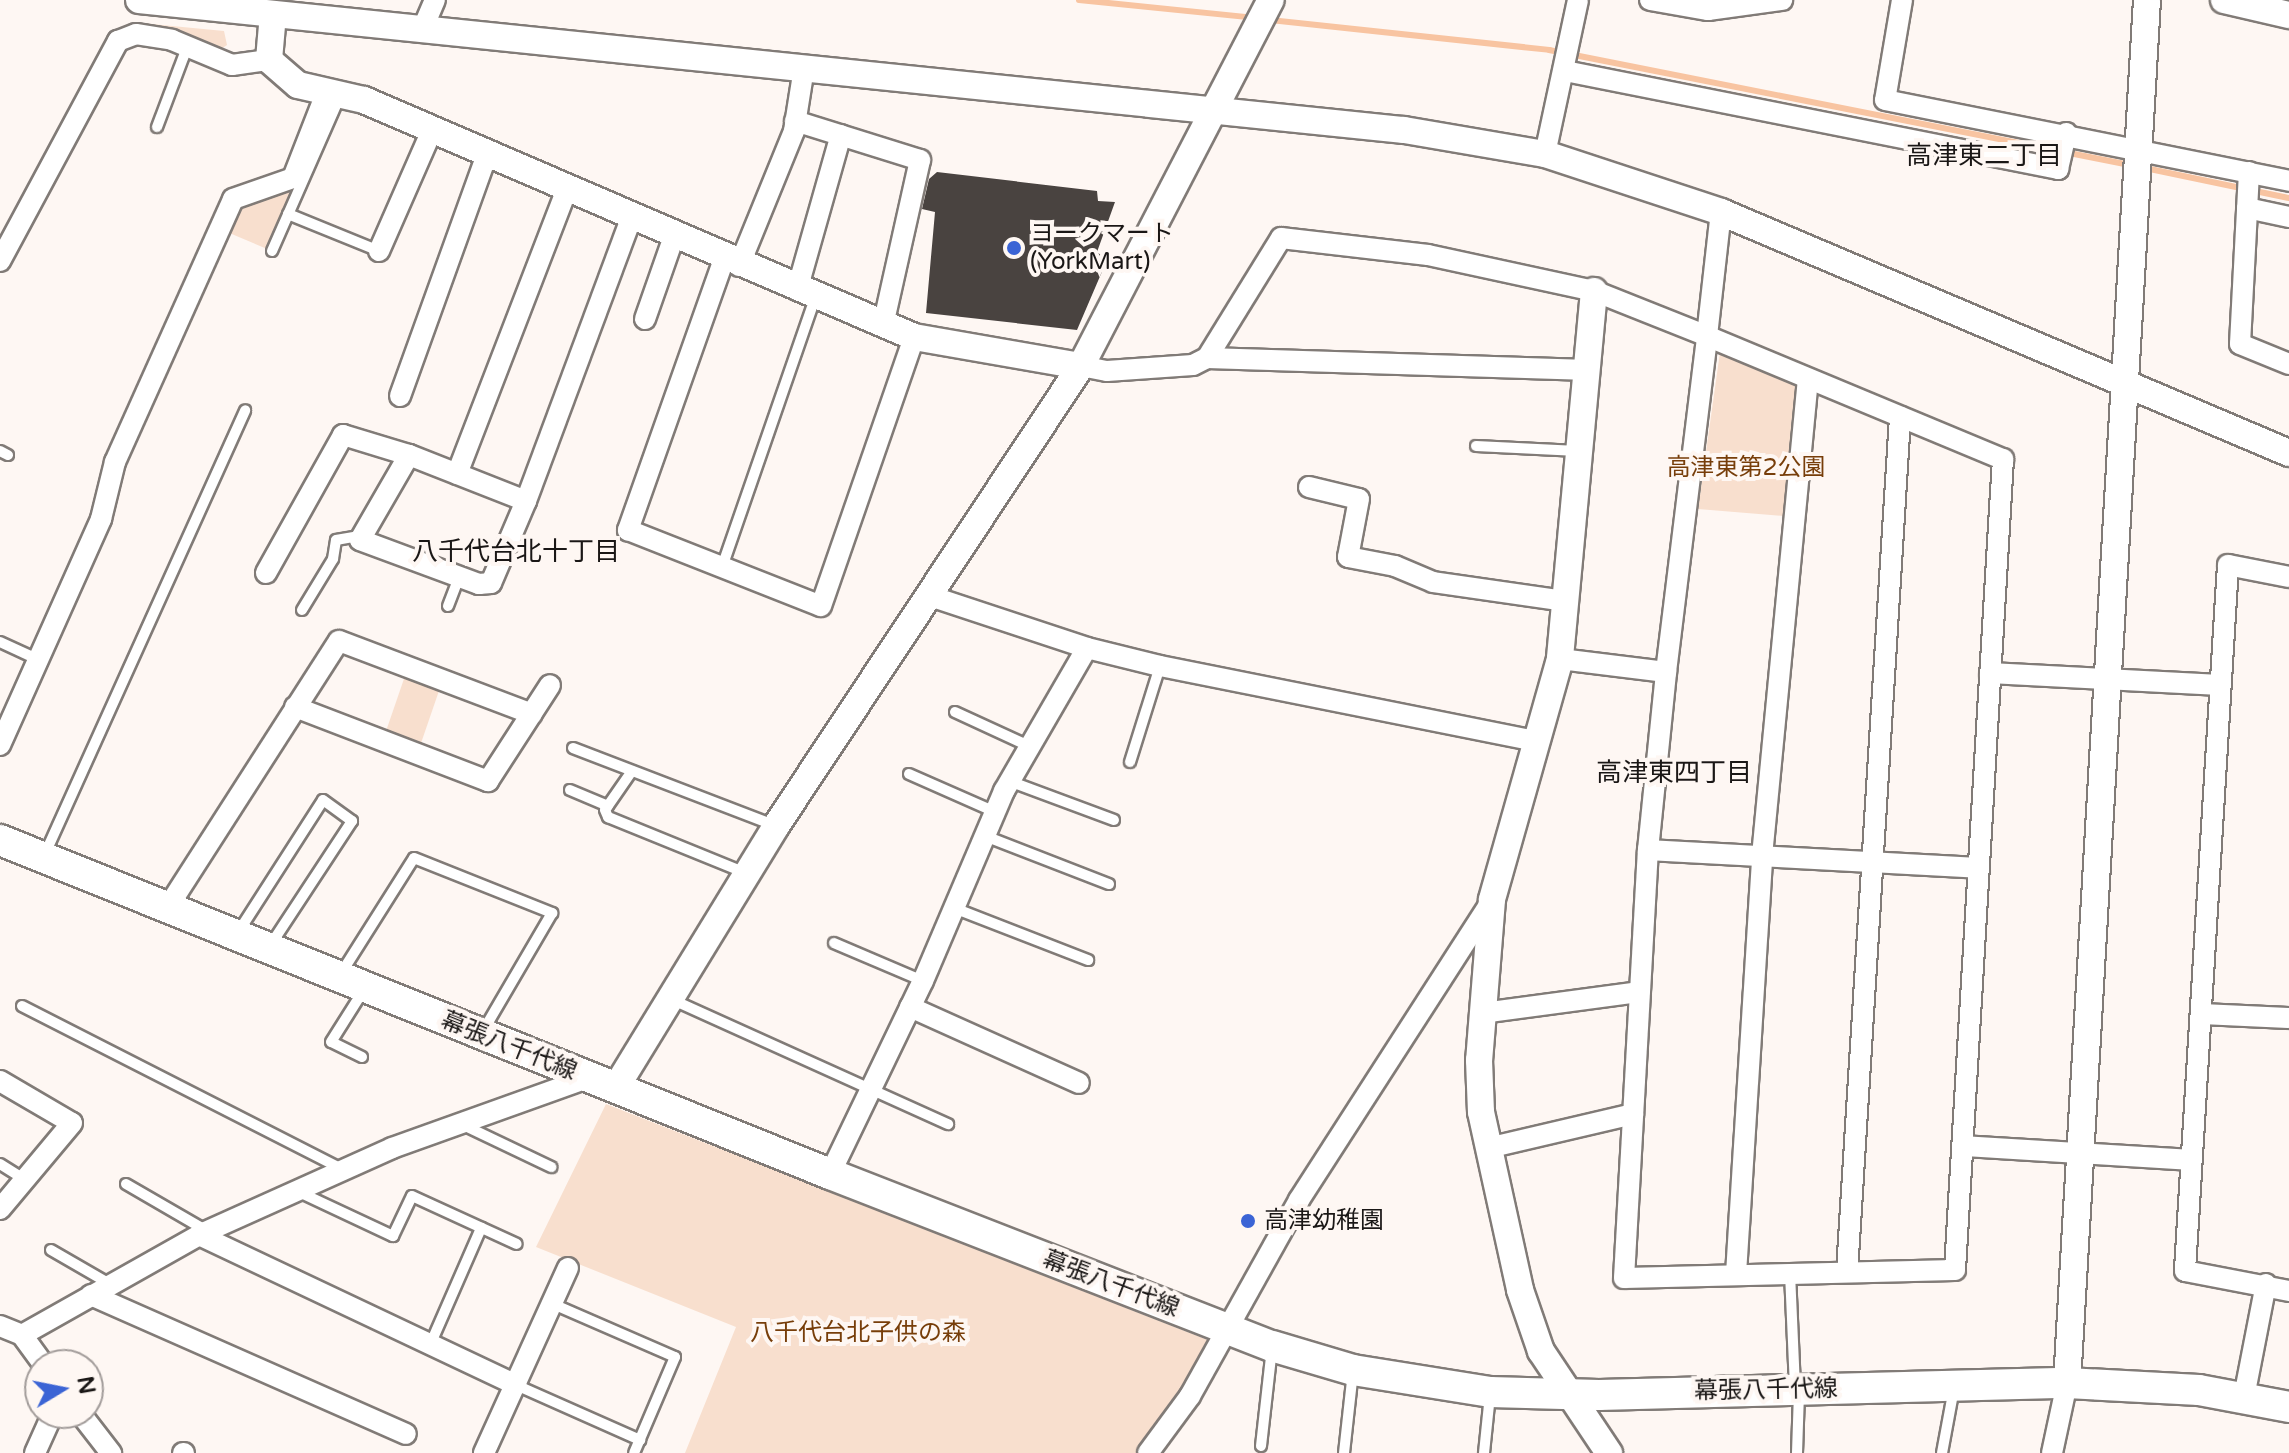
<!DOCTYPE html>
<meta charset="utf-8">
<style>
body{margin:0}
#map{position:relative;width:2289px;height:1453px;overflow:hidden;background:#fef7f3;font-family:"Varela Round","Noto Sans JP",sans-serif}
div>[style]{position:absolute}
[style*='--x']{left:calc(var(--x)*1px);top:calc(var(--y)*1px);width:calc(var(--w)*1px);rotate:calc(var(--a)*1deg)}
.green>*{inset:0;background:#f8dfce;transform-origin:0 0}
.stream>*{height:6px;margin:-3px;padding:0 3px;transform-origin:3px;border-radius:3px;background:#f8c4a1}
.building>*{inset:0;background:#494340}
.roads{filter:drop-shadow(2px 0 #817b77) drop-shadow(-2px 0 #817b77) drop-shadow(0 2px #817b77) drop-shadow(0 -2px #817b77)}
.service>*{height:10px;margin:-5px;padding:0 5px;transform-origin:5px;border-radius:5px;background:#fff}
.minor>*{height:20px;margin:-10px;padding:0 10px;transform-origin:10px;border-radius:10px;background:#fff}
.tertiary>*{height:26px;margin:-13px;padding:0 13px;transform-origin:13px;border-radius:13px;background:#fff}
.secondary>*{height:30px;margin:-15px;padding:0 15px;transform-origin:15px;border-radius:15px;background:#fff}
.dots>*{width:22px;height:22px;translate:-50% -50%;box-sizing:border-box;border:4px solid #fef7f3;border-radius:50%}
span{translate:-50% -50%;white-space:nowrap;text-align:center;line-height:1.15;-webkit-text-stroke:8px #fef7f3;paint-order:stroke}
.poi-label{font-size:24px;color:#1a1716}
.left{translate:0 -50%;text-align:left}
.park-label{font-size:24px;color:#773e0a}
.street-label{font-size:24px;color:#1a1716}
.neighbourhood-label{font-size:26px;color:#1a1716}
.north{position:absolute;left:24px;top:1349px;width:80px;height:80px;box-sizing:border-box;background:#fef7f3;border:2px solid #a39d9b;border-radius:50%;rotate:80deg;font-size:22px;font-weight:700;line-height:32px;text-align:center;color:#1a1716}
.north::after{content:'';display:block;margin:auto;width:28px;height:36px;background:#3b64d5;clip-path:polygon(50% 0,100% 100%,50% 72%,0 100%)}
</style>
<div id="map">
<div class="green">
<div style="clip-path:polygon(141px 23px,224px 31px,227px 45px,221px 49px,189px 34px,140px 25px,111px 36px,124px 26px)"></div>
<div style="clip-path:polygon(301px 184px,272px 251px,227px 232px,240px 205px)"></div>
<div style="clip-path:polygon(1720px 352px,1797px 384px,1784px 516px,1698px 509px)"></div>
<div style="left:406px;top:673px;width:37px;height:66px;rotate:19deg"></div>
<div style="clip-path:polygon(606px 1104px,1213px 1342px,1140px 1453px,685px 1453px,736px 1327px,536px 1247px)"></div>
</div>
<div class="stream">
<div style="--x:1079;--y:0;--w:177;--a:5.8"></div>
<div style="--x:1270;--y:20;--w:281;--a:6.1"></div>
<div style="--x:1549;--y:50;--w:592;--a:11.2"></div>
<div style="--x:2145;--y:168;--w:147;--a:11.8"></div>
</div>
<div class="building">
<div style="clip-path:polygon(937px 172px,1097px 191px,1098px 201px,1115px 202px,1097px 252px,1107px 260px,1077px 330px,926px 313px,935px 212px,922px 209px,929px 179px)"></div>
</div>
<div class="roads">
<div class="service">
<div style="--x:157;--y:127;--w:88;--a:-69.3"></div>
<div style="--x:288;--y:214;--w:98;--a:22.1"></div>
<div style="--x:272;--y:251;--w:159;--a:-66.3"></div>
<div style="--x:1476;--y:446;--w:102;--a:2.8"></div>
<div style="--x:0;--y:451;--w:9;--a:27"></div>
<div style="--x:722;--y:567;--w:285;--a:-70.9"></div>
<div style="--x:448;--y:606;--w:31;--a:-69"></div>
<div style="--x:302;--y:610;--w:60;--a:-58.7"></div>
<div style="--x:333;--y:559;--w:19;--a:-81"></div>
<div style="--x:336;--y:540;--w:27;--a:-10"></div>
<div style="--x:0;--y:642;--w:41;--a:24.7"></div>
<div style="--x:955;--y:712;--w:81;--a:24.7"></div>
<div style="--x:573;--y:748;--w:217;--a:21"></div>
<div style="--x:1130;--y:762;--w:101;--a:-72.6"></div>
<div style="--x:632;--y:771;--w:47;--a:124.7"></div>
<div style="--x:605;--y:810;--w:8;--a:67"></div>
<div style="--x:608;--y:817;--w:149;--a:22.1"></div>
<div style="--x:909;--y:774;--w:94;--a:23.8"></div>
<div style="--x:1009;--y:781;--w:112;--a:20.4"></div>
<div style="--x:570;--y:790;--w:41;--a:22.8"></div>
<div style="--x:985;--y:836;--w:133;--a:21.2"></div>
<div style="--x:44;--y:856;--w:489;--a:-65.7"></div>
<div style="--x:954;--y:908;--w:144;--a:21.2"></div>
<div style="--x:237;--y:934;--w:159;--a:-57.3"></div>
<div style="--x:323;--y:800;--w:36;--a:36"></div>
<div style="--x:352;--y:821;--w:149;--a:123.3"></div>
<div style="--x:834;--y:943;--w:97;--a:23.1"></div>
<div style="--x:340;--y:975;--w:138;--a:-57.7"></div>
<div style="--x:414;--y:858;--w:149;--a:21.7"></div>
<div style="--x:552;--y:913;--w:137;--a:120.3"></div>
<div style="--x:673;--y:1000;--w:302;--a:24.3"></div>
<div style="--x:22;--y:1006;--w:361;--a:27"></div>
<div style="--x:362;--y:1057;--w:34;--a:-154"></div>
<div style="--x:331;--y:1042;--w:64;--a:-57.8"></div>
<div style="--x:463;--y:1125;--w:98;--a:25.5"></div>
<div style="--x:0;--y:1164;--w:31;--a:32"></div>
<div style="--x:126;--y:1184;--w:94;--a:30.1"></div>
<div style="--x:299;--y:1192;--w:104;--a:25.1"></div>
<div style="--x:393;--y:1236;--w:44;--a:-64.6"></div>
<div style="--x:412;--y:1196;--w:115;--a:24.6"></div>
<div style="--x:51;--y:1250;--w:68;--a:30"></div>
<div style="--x:1790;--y:1273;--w:114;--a:87.5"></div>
<div style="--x:553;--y:1304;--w:133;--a:23.5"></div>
<div style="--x:675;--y:1357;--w:104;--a:113.1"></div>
<div style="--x:430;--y:1345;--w:128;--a:-66.4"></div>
<div style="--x:516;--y:1385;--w:136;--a:23.9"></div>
<div style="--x:1261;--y:1446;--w:99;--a:-83.6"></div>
<div style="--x:1344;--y:1453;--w:81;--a:-83.7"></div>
<div style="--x:1484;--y:1453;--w:58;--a:-84.1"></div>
<div style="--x:1797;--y:1453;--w:61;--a:-88.1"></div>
<div style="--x:1942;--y:1453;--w:66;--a:-79.5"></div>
</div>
<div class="minor">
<div style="--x:1650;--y:0;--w:59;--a:9.8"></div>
<div style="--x:1708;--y:10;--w:75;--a:-7.7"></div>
<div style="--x:1902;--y:0;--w:101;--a:99.6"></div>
<div style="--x:1885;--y:100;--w:412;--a:11.3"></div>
<div style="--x:423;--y:28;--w:30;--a:-67"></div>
<div style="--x:1565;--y:71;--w:503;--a:11.24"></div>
<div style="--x:2058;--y:169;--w:37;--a:-77"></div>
<div style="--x:795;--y:121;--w:131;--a:17.3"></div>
<div style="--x:920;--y:160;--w:169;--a:102.6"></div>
<div style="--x:1545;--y:154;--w:157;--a:-77.9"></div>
<div style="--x:2249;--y:172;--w:172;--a:93"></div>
<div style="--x:2240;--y:344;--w:53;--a:22.2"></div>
<div style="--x:2247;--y:208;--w:43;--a:12.1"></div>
<div style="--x:379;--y:251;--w:134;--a:-66.3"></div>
<div style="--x:724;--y:259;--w:288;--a:109.5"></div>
<div style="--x:628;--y:530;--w:207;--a:21.5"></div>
<div style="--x:821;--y:606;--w:285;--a:-70.9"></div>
<div style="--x:0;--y:261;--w:250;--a:-61.8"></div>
<div style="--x:118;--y:41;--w:19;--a:-21"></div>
<div style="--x:136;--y:34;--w:36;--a:9"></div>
<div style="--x:172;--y:40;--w:65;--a:22.6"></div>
<div style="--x:232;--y:65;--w:37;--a:-8"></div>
<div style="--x:739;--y:266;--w:146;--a:-67.8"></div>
<div style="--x:794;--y:131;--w:64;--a:-81"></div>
<div style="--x:797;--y:290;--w:161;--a:-74.2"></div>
<div style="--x:645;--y:319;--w:88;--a:-70.7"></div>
<div style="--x:1207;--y:358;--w:141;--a:-58.3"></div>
<div style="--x:1281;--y:238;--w:148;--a:6.6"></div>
<div style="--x:1428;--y:255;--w:170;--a:12.2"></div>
<div style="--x:1594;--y:291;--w:122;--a:21.7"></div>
<div style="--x:1707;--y:336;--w:321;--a:22.6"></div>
<div style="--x:2003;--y:459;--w:812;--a:93.39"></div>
<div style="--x:1955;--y:1270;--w:331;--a:178.6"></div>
<div style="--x:1624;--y:1278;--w:429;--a:-86.8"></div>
<div style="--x:1648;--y:850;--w:179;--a:-84.2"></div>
<div style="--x:1666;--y:672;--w:338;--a:-83"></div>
<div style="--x:1707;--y:336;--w:125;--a:-83.6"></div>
<div style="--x:1081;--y:366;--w:26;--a:11"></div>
<div style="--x:1107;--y:371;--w:86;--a:-4"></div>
<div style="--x:1193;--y:365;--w:16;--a:-27"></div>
<div style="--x:1207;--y:358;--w:380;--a:1.8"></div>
<div style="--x:400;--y:396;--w:259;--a:-70.2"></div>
<div style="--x:457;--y:474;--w:308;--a:-68.9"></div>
<div style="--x:1309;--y:487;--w:51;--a:13.5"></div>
<div style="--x:1359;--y:499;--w:59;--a:100.7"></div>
<div style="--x:1348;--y:557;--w:48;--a:10.8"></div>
<div style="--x:1395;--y:566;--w:41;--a:22.8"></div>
<div style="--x:1433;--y:582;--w:133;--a:8.2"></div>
<div style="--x:526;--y:501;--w:126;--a:-158.5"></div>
<div style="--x:409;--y:455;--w:98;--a:120"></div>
<div style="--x:360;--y:540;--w:127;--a:20.3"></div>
<div style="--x:479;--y:584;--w:12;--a:-5"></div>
<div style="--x:491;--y:583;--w:89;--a:-66.9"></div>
<div style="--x:526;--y:501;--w:304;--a:-69.6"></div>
<div style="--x:266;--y:573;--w:158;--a:-60.8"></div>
<div style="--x:343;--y:435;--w:69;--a:16.9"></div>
<div style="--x:2289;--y:577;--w:62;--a:-168.9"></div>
<div style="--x:2228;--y:565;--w:707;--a:93.49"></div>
<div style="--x:2185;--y:1271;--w:106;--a:10.9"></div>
<div style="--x:930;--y:596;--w:165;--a:18.3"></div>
<div style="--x:1087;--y:648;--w:75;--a:13.9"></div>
<div style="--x:1160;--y:666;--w:383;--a:11.3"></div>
<div style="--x:1560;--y:659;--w:107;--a:7"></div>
<div style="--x:1990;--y:673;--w:230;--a:3"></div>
<div style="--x:295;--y:707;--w:207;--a:21"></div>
<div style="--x:488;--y:781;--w:114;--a:-57.1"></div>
<div style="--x:0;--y:745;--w:248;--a:-65.9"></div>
<div style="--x:101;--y:519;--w:59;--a:-76.2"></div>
<div style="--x:115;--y:462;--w:288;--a:-65.8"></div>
<div style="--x:233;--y:199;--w:64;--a:-19.3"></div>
<div style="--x:293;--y:178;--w:93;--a:-68.7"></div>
<div style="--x:1648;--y:850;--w:330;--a:3.1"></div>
<div style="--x:168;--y:907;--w:316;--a:-57.3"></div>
<div style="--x:339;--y:641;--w:206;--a:20.7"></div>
<div style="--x:910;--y:1007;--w:185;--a:24.2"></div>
<div style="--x:1482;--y:1013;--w:159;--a:-7.6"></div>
<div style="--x:2201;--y:1014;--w:88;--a:2.6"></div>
<div style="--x:0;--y:1081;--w:83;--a:30.3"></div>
<div style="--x:72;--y:1123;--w:112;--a:129.9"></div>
<div style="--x:1963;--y:1146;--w:228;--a:3.5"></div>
<div style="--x:1488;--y:1148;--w:149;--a:-13.2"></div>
<div style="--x:830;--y:1174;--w:214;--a:-64.3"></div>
<div style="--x:923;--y:981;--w:207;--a:-66.9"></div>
<div style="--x:1004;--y:791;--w:165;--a:-59.9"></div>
<div style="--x:199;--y:1235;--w:351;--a:25.3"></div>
<div style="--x:1847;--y:1272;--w:857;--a:-86.45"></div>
<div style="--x:1736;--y:1274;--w:419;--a:-86.4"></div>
<div style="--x:1762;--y:856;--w:479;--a:-84.5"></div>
<div style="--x:91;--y:1295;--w:344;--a:23.8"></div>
<div style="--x:0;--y:1326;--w:24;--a:22"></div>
<div style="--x:22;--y:1335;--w:37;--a:54"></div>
<div style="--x:22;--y:1335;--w:208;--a:-29.4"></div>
<div style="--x:203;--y:1233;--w:207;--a:-24.2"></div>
<div style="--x:392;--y:1148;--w:207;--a:-19.7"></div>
<div style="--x:2244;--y:1397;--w:115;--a:-79"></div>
<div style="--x:80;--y:1413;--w:51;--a:52.2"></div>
<div style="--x:35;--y:1453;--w:44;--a:-65.8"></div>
<div style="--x:183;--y:1453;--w:1;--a:0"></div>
<div style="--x:484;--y:1453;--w:203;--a:-65.6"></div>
<div style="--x:1148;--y:1453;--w:71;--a:-53.6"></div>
<div style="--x:1190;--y:1396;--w:224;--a:-60.9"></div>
<div style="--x:1299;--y:1200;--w:357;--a:-57.2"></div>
<div style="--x:2052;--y:1453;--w:72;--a:-77.9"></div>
</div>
<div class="tertiary">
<div style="--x:139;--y:0;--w:1272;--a:5.87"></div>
<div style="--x:1404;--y:130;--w:143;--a:9.7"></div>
<div style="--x:1545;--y:154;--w:185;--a:18.2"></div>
<div style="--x:1721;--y:212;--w:617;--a:22.99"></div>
<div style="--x:2224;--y:0;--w:67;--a:13"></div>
<div style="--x:273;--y:14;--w:46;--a:95"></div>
<div style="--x:269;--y:60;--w:38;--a:41"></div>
<div style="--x:298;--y:85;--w:68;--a:12.8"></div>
<div style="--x:364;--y:100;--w:599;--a:23.31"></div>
<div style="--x:914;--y:337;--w:169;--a:9.9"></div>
<div style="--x:1594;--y:291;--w:370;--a:95.3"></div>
<div style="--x:1560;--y:659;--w:250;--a:105.8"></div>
<div style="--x:1492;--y:900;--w:161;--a:94.6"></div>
<div style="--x:1479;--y:1060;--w:52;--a:87.8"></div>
<div style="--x:1481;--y:1112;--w:182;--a:77.6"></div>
<div style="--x:1520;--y:1290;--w:65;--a:71"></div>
<div style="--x:1541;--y:1351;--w:123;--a:56.3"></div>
<div style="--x:615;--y:1089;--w:308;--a:-58.5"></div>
<div style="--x:776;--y:826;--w:552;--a:-56.45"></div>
<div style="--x:1081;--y:366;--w:412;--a:-62.6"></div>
<div style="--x:2067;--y:1383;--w:1385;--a:-86.69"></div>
</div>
<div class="secondary">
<div style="--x:0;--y:840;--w:895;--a:21.92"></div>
<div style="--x:830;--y:1174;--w:474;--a:21.3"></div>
<div style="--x:1272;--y:1346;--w:84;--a:16.5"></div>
<div style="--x:1353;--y:1370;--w:139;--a:9.1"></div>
<div style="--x:1490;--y:1392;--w:109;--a:1.6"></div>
<div style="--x:1599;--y:1395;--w:468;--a:-1.5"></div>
<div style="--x:2067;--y:1383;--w:132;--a:3"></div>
<div style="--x:2199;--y:1390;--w:92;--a:10.7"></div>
</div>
</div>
<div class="dots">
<div style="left:1014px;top:248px;background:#3b64d5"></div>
<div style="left:1248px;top:1221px;background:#3b64d5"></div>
</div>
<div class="poi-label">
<span class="left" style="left:1030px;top:248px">ヨークマート<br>(YorkMart)</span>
<span class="left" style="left:1264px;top:1221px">高津幼稚園</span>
</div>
<div class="park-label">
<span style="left:1746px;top:468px">高津東第2公園</span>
<span style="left:858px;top:1333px">八千代台北子供の森</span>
</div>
<div class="street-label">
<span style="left:509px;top:1046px;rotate:22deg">幕張八千代線</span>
<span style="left:1111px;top:1284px;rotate:21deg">幕張八千代線</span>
<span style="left:1766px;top:1390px;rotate:-1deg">幕張八千代線</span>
</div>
<div class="neighbourhood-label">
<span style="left:1984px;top:156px">高津東二丁目</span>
<span style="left:516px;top:552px">八千代台北十丁目</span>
<span style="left:1674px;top:773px">高津東四丁目</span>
</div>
<div class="north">N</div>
</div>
